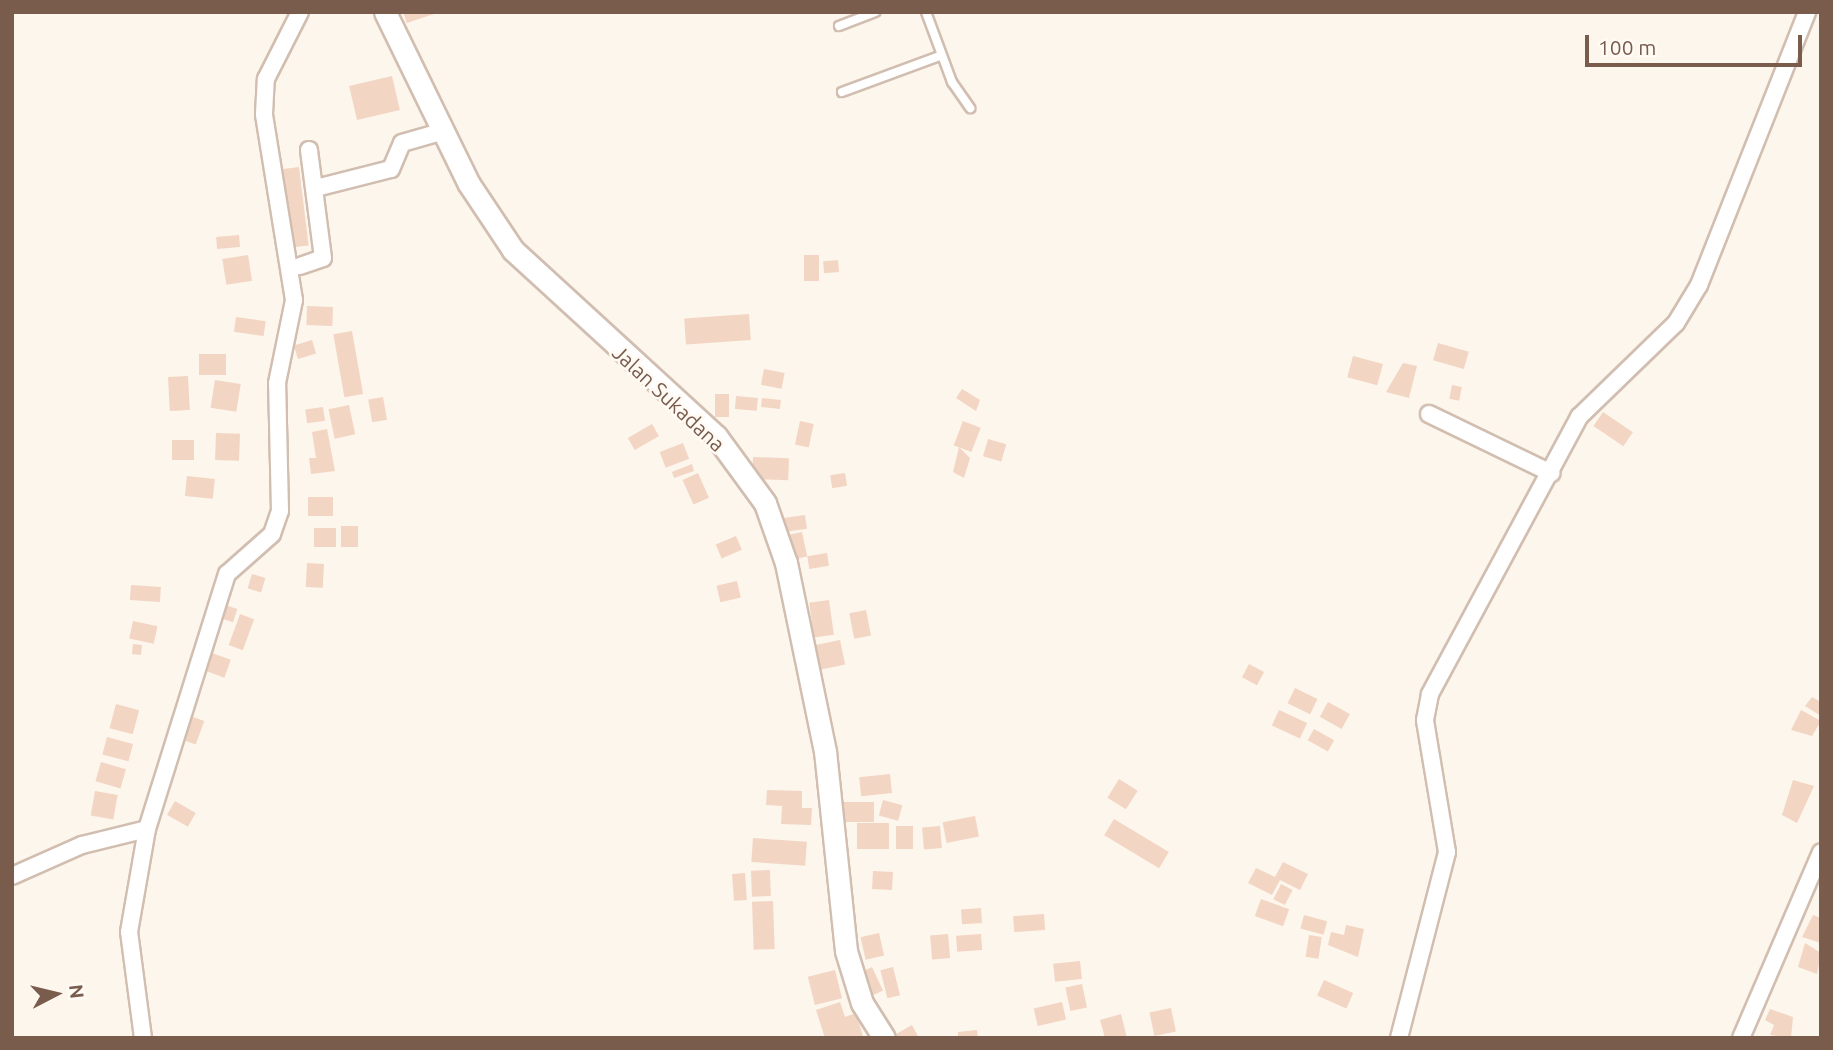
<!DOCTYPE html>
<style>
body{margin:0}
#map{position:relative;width:1833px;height:1050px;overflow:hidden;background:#fdf6ec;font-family:Ubuntu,sans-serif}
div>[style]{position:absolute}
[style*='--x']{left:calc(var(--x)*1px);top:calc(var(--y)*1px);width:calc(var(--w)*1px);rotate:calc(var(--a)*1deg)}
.building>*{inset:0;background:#f3d5c3;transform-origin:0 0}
.roads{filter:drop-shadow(2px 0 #d1beb0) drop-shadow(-2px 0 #d1beb0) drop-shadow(0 2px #d1beb0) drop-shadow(0 -2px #d1beb0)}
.service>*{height:8px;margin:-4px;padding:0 4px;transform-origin:4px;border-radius:4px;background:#fff}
.minor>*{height:16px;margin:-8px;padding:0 8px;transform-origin:8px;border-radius:8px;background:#fff}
.secondary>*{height:21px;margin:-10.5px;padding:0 10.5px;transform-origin:10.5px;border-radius:10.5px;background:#fff}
span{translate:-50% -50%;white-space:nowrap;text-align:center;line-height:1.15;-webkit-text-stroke:5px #fffaf3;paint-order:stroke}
.street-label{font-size:21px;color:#7a5c4d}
.frame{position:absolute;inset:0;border:14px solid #7a5c4d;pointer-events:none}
.north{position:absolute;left:21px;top:959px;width:70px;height:70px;-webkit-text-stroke:5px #fffaf3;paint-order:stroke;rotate:83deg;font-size:19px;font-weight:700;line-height:28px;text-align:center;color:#7a5c4d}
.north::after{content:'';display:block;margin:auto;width:24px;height:32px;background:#7a5c4d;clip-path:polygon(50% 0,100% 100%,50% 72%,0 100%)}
.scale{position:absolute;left:1585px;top:35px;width:217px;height:32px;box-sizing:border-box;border:4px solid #7a5c4d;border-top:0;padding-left:9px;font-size:21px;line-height:24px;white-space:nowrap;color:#7a5c4d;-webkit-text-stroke:5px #fffaf3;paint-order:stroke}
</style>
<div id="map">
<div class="building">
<div style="clip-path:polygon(403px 12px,437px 12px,437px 13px,407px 23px)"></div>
<div style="left:392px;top:76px;width:35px;height:44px;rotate:77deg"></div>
<div style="left:299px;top:167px;width:79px;height:16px;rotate:83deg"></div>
<div style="left:239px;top:235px;width:12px;height:23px;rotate:85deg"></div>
<div style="left:248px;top:255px;width:26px;height:26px;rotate:81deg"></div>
<div style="left:804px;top:255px;width:15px;height:26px"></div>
<div style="left:838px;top:260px;width:12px;height:15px;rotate:85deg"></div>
<div style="left:307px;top:306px;width:26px;height:19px;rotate:2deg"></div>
<div style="left:749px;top:314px;width:26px;height:65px;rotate:86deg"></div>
<div style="left:236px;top:317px;width:30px;height:15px;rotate:8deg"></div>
<div style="left:352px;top:331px;width:64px;height:19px;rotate:80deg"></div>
<div style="left:312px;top:340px;width:14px;height:19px;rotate:73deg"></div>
<div style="left:1438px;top:343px;width:32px;height:18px;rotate:16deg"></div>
<div style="left:199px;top:354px;width:27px;height:21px"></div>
<div style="left:1353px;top:356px;width:31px;height:22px;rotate:15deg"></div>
<div style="clip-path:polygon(1403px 363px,1417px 366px,1409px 398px,1386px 392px)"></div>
<div style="left:764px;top:369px;width:21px;height:16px;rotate:11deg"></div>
<div style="left:188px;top:376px;width:34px;height:20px;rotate:87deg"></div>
<div style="left:215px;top:380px;width:26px;height:28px;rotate:9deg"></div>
<div style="left:1452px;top:385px;width:10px;height:14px;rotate:11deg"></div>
<div style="clip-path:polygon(962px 389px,980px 400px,976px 411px,956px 398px)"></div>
<div style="left:715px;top:394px;width:14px;height:23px"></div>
<div style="left:736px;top:396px;width:22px;height:13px;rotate:5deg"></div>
<div style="left:383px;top:397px;width:23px;height:15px;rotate:80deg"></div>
<div style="left:762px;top:398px;width:19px;height:9px;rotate:6deg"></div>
<div style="left:349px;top:405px;width:30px;height:21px;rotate:78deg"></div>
<div style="left:323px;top:407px;width:14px;height:18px;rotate:82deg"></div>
<div style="left:1603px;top:412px;width:36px;height:17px;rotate:34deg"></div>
<div style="left:800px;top:421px;width:14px;height:24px;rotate:12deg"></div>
<div style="left:963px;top:421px;width:19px;height:26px;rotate:21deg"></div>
<div style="left:652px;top:424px;width:14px;height:28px;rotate:60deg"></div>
<div style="clip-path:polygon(327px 429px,335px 471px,311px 474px,309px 458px,316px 458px,312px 432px)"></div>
<div style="left:216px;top:433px;width:24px;height:27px;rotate:2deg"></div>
<div style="left:988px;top:439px;width:19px;height:18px;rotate:16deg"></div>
<div style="left:172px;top:440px;width:22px;height:20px"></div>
<div style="left:683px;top:443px;width:17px;height:25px;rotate:69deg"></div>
<div style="clip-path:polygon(959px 447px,970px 458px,964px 478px,953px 472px)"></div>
<div style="left:753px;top:457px;width:36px;height:22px;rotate:2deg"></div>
<div style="clip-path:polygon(692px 464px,694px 471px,674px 478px,672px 472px)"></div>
<div style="left:698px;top:473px;width:27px;height:17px;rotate:66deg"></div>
<div style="left:845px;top:473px;width:13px;height:15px;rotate:81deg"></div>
<div style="left:187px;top:476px;width:28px;height:20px;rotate:6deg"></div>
<div style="left:333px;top:497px;width:19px;height:25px;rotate:90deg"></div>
<div style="left:805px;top:515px;width:14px;height:26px;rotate:82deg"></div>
<div style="left:341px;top:526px;width:17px;height:21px"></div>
<div style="left:336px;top:528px;width:19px;height:22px;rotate:90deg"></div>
<div style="left:802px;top:532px;width:25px;height:16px;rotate:78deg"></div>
<div style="left:736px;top:536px;width:15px;height:22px;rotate:67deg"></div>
<div style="left:827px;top:553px;width:13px;height:20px;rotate:81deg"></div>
<div style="left:307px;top:563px;width:17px;height:24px;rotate:3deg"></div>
<div style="left:252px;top:574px;width:14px;height:15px;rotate:17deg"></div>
<div style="left:737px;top:581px;width:17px;height:21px;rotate:77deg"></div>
<div style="left:131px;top:585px;width:30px;height:15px;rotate:4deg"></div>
<div style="left:829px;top:600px;width:35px;height:20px;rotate:82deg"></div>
<div style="left:225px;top:605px;width:13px;height:14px;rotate:18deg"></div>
<div style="left:866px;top:610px;width:26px;height:17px;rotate:79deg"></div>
<div style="left:240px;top:614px;width:15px;height:33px;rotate:20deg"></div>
<div style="left:133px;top:621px;width:25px;height:18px;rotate:12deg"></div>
<div style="left:840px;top:640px;width:25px;height:27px;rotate:78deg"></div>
<div style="left:133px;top:644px;width:9px;height:10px;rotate:6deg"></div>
<div style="left:212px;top:653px;width:20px;height:19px;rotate:20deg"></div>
<div style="left:1249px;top:664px;width:17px;height:15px;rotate:28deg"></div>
<div style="left:1295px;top:688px;width:25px;height:17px;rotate:26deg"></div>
<div style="clip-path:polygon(1812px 697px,1821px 702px,1821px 716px,1805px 706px)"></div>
<div style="left:1328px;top:702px;width:25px;height:17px;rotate:29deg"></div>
<div style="left:116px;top:704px;width:24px;height:25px;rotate:15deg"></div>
<div style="left:1279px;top:710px;width:31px;height:17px;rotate:25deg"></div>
<div style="clip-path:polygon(1801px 710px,1821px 721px,1812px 736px,1791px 730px)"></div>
<div style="left:193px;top:717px;width:12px;height:25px;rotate:20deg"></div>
<div style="left:1314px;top:729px;width:23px;height:13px;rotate:29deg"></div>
<div style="left:107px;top:737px;width:27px;height:18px;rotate:15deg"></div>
<div style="left:101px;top:762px;width:26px;height:20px;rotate:16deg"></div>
<div style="left:890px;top:774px;width:19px;height:31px;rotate:84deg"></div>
<div style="left:1119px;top:779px;width:22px;height:22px;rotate:32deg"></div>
<div style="clip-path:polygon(1793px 780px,1814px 786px,1797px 823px,1782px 815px)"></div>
<div style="clip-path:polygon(767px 790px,802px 791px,802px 808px,812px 808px,811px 825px,781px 824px,782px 806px,766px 805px)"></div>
<div style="left:95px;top:791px;width:23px;height:25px;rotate:10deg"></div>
<div style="left:883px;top:800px;width:20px;height:16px;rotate:15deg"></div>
<div style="left:175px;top:801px;width:24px;height:16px;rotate:30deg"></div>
<div style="left:832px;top:802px;width:42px;height:20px"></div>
<div style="left:975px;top:816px;width:21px;height:33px;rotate:79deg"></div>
<div style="left:1114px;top:819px;width:64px;height:19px;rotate:31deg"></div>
<div style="left:857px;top:823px;width:32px;height:26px"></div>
<div style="left:896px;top:826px;width:17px;height:23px"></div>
<div style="left:940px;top:826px;width:22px;height:18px;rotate:85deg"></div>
<div style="left:753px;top:838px;width:54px;height:24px;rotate:4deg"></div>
<div style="clip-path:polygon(1283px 862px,1308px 874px,1300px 890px,1280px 880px,1272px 895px,1248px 883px,1256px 868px,1275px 877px)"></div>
<div style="left:770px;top:870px;width:26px;height:19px;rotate:88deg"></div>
<div style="left:873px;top:871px;width:20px;height:18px;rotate:3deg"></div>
<div style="left:745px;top:873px;width:27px;height:13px;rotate:86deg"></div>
<div style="left:1281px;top:884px;width:13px;height:17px;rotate:27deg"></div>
<div style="left:1261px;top:899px;width:30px;height:18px;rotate:20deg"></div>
<div style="left:773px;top:901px;width:48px;height:21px;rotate:88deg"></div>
<div style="left:981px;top:908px;width:15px;height:20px;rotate:86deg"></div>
<div style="left:1044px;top:914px;width:16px;height:31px;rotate:86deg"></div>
<div style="left:1304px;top:915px;width:24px;height:14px;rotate:15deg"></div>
<div style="clip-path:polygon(1813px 915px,1821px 918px,1821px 943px,1802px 937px)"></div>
<div style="clip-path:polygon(1346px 925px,1364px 929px,1358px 957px,1328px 945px,1331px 932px,1344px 935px)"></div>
<div style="left:879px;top:933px;width:23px;height:19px;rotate:77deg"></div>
<div style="left:948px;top:934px;width:24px;height:18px;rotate:85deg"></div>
<div style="left:981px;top:934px;width:16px;height:25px;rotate:86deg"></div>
<div style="left:1309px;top:935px;width:13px;height:22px;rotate:9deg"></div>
<div style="clip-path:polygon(1805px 943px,1821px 953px,1817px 974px,1798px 967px)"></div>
<div style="left:1080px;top:961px;width:18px;height:27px;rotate:84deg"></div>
<div style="left:872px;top:967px;width:26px;height:17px;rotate:65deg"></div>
<div style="left:893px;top:967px;width:29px;height:13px;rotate:76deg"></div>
<div style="left:835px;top:970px;width:29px;height:28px;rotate:76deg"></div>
<div style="left:1324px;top:980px;width:32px;height:17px;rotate:24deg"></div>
<div style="left:1082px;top:984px;width:24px;height:17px;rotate:78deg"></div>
<div style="clip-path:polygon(840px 1002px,845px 1017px,856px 1013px,863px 1036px,825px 1038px,816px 1010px)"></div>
<div style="left:1062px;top:1002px;width:18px;height:29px;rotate:77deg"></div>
<div style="left:1171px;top:1008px;width:24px;height:22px;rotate:78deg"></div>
<div style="clip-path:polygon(1770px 1009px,1793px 1017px,1791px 1038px,1770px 1035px,1774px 1025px,1765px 1020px)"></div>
<div style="clip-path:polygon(1121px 1014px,1127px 1038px,1105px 1038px,1100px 1020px)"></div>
<div style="clip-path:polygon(912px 1025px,919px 1038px,898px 1038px,896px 1034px)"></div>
<div style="clip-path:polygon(977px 1030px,978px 1038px,958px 1038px,958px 1032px)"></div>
</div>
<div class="roads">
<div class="service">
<div style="--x:926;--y:12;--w:75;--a:69.6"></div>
<div style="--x:952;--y:82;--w:32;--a:55"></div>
<div style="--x:839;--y:26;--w:39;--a:-21"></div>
<div style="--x:842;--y:92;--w:104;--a:-20.2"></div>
</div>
<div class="minor">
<div style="--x:316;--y:188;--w:77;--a:-14.2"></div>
<div style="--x:391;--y:169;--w:28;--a:-67"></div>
<div style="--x:402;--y:143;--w:40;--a:-16"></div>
<div style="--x:300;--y:266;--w:24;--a:-19"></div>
<div style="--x:323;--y:258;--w:109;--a:-97.4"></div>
<div style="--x:1429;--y:414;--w:136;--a:25.8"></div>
<div style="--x:12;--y:876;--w:77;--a:-23.9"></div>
<div style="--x:82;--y:845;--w:67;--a:-13.8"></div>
<div style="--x:143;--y:1038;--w:107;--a:-97.5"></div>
<div style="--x:129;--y:932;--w:105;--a:-80.1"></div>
<div style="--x:147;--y:829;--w:267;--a:-72.6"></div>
<div style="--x:227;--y:574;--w:60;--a:-41.6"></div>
<div style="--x:272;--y:534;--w:24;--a:-71"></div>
<div style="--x:280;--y:511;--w:128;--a:-91.3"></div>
<div style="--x:277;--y:383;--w:85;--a:-78.4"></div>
<div style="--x:294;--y:300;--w:188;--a:-99.2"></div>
<div style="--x:264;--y:114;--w:35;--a:-87"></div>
<div style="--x:266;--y:79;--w:75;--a:-63.1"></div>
<div style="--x:1399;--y:1038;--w:192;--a:-75.5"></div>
<div style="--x:1447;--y:852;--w:134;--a:-99.5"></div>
<div style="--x:1425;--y:720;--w:26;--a:-79"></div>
<div style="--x:1430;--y:694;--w:315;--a:-61.7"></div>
<div style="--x:1579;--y:417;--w:135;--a:-44.1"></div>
<div style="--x:1676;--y:323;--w:44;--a:-58.8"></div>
<div style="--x:1699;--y:285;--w:294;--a:-68.4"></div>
<div style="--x:1741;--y:1038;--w:202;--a:-66.7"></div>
</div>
<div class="secondary">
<div style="--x:385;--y:12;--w:191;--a:64"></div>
<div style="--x:469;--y:184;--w:79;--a:56.3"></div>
<div style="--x:513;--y:250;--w:275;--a:42.5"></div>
<div style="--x:716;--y:436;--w:83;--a:53.8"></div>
<div style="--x:765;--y:503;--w:64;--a:70.7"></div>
<div style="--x:786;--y:563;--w:192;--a:78.3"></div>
<div style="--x:825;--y:751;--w:201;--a:84"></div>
<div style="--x:846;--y:951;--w:54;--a:72.9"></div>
<div style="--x:862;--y:1003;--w:41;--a:57.8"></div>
</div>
</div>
<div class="street-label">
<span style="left:669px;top:398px;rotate:43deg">Jalan Sukadana</span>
</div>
<div class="frame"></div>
<div class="north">N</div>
<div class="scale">100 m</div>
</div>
